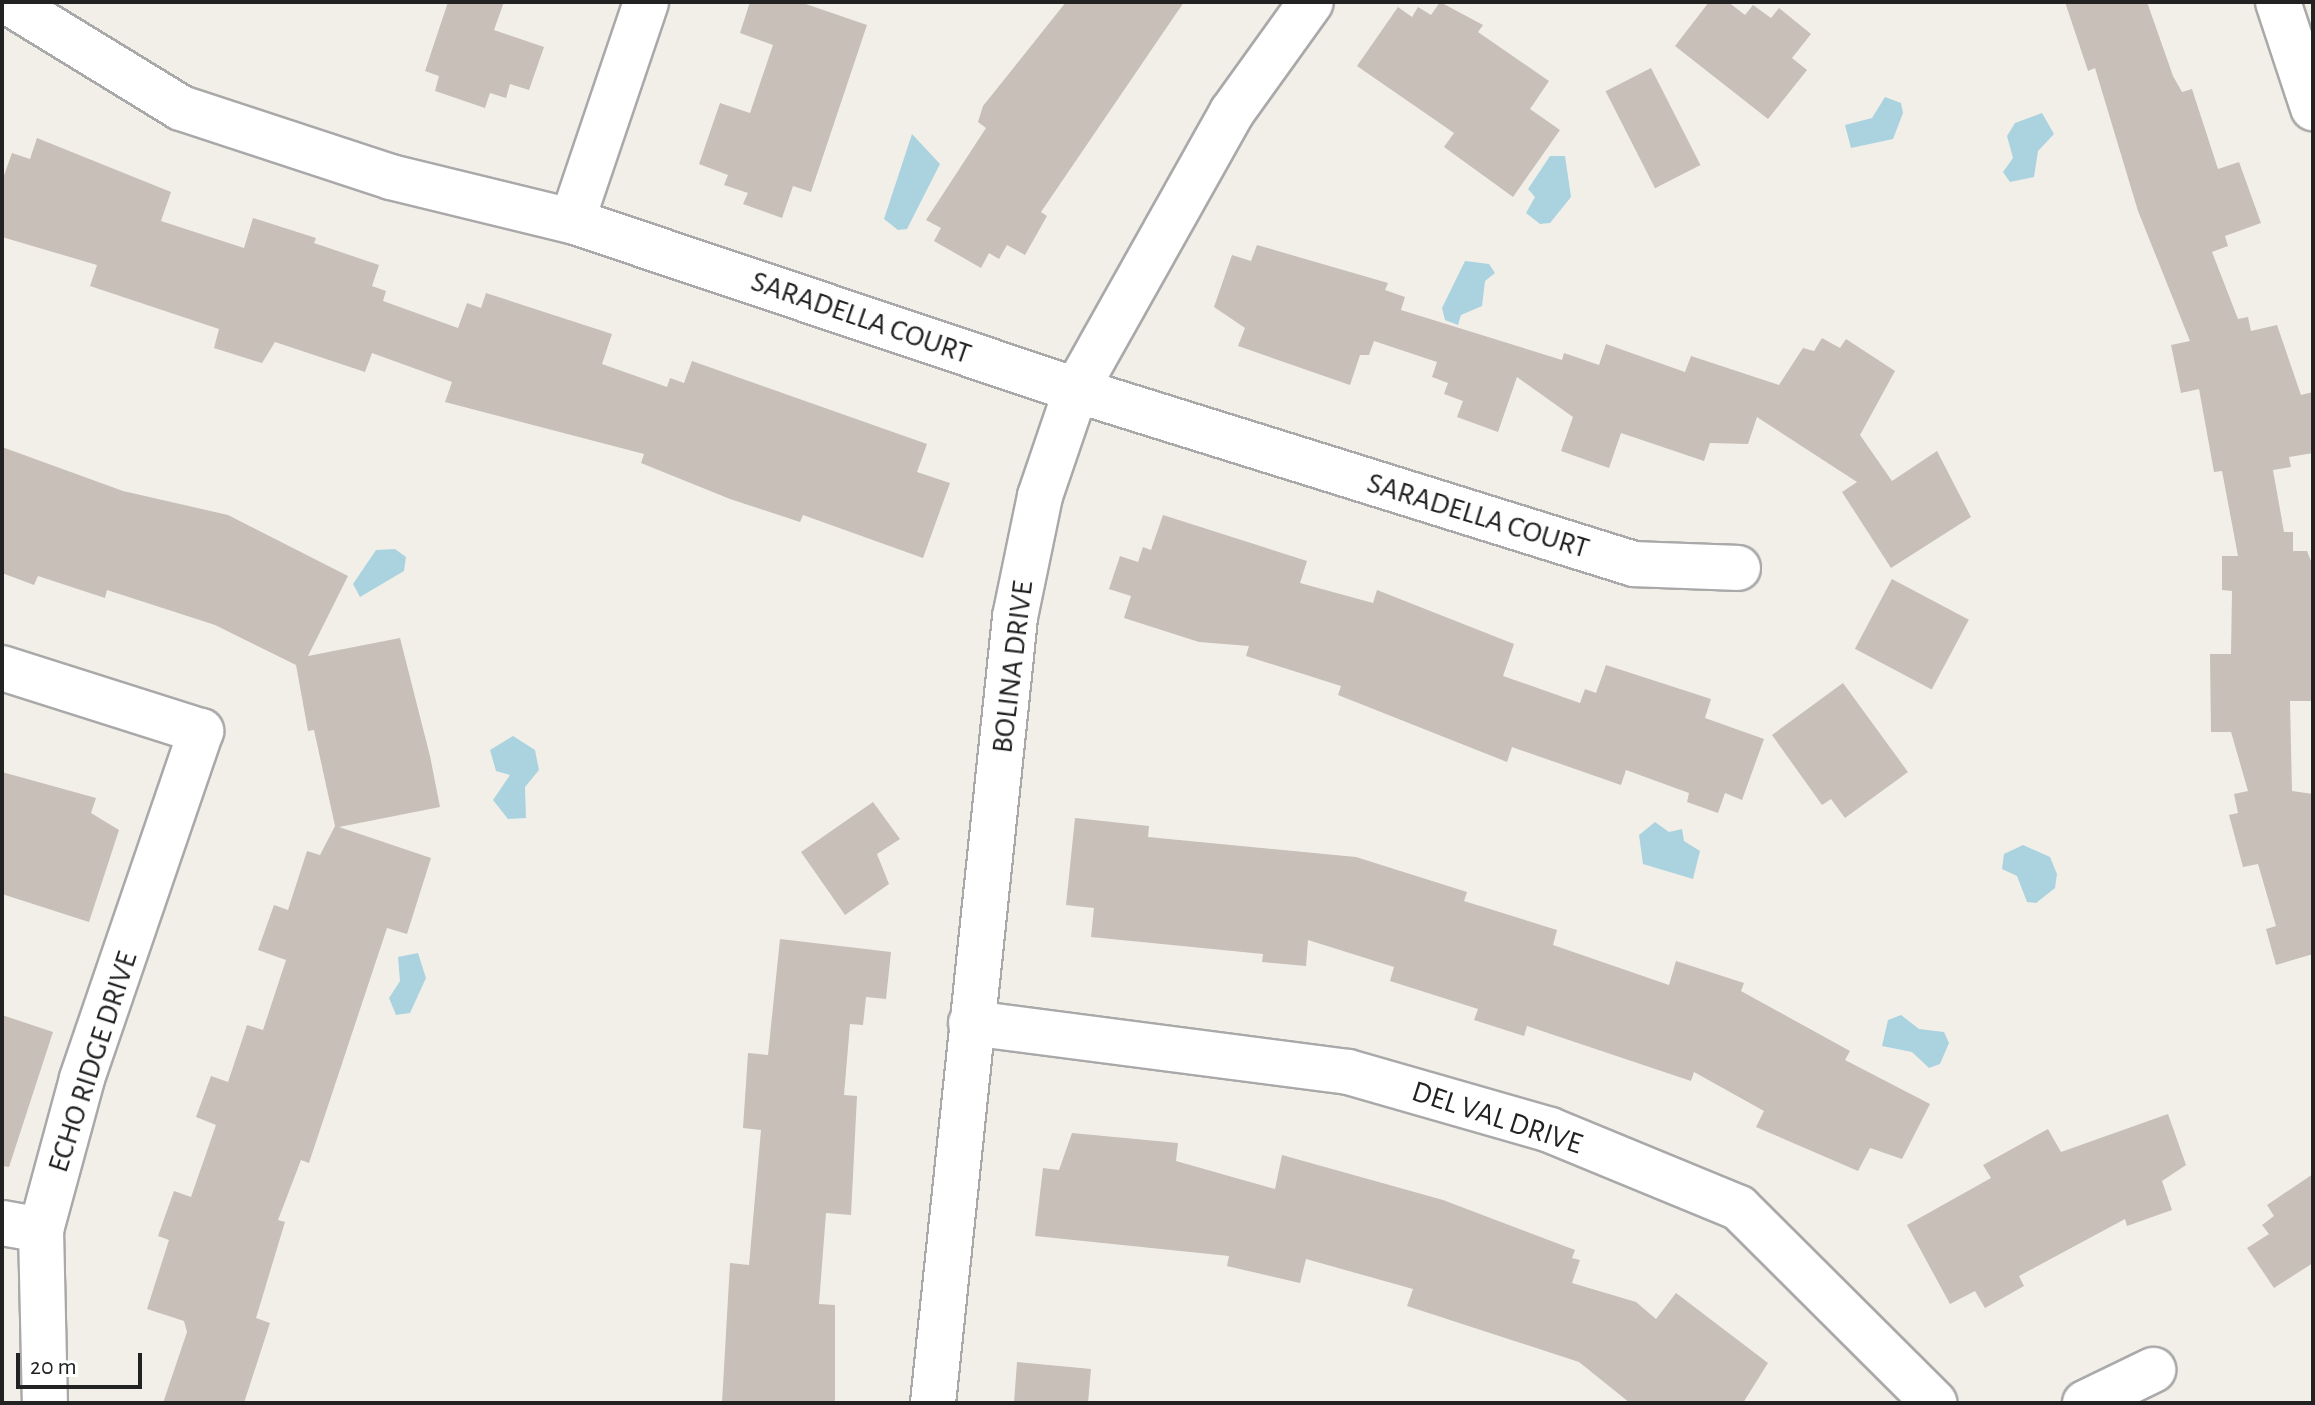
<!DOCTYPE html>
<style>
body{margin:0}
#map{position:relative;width:2315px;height:1405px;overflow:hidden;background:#f2efe9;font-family:"Alegreya Sans",sans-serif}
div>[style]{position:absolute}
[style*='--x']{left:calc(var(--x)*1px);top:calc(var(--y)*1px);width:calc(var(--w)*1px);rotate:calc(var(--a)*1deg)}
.water>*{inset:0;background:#aad3df}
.building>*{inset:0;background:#c7bfb8;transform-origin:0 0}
.roads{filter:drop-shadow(2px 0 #a9a9a9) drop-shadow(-2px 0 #a9a9a9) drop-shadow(0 2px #a9a9a9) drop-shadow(0 -2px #a9a9a9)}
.street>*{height:44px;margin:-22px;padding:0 22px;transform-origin:22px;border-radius:22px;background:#fff}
span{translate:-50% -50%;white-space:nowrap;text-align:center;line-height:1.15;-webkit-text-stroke:6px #fff;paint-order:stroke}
.street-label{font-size:30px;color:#222}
.frame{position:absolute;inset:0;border:4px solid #222;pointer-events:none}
.scale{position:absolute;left:16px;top:1353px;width:126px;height:36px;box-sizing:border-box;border:4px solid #222;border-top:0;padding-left:10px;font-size:24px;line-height:28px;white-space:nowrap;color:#222;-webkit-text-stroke:6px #fff;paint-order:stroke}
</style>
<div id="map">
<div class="water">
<div style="clip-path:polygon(1885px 97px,1901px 103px,1903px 113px,1893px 139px,1851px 148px,1845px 125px,1872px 118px)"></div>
<div style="clip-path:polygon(2042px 113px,2054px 134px,2038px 151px,2034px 177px,2010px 182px,2003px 172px,2013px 158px,2007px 136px,2015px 123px)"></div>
<div style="clip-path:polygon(912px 134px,940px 164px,907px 229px,898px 230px,884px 219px)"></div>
<div style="clip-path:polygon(1550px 156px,1565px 156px,1571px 197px,1550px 223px,1540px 224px,1526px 213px,1535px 197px,1528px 189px)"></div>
<div style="clip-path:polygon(1465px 261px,1489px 264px,1495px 273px,1485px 281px,1482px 306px,1461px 315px,1458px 325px,1445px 320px,1442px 308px)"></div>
<div style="clip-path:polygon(395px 549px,406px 557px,404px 571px,360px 597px,353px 584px,376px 550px)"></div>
<div style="clip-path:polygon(513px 736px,535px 750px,539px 770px,525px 787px,526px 818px,508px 819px,493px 800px,510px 775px,496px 771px,490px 750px)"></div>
<div style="clip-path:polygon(1655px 822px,1669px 832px,1682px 829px,1684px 841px,1700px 851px,1693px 879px,1643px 864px,1639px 835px)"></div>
<div style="clip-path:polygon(2023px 845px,2050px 857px,2057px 874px,2055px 888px,2036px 903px,2027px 902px,2017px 876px,2002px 869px,2004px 854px)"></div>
<div style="clip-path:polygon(418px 953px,426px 978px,410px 1013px,396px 1015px,389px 998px,400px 981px,398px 957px)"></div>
<div style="clip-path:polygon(1901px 1015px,1919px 1029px,1944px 1032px,1949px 1043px,1940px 1064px,1929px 1068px,1912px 1052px,1882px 1046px,1888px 1020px)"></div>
</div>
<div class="building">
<div style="clip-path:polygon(448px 2px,504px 2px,494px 30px,544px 47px,529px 90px,510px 84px,506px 98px,490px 93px,485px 108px,435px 91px,439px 76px,425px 71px)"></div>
<div style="clip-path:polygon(750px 2px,800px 2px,867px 25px,811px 192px,793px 186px,782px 218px,743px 204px,748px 193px,724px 185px,728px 175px,699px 164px,720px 103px,750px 113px,773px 45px,740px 33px)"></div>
<div style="clip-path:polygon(1066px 2px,1184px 2px,1041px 212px,1047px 216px,1025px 255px,1007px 245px,999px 259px,989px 253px,981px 268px,934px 241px,941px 228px,926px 220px,986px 128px,978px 122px,983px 106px)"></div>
<div style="clip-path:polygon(1440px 2px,1483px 25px,1478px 32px,1549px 81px,1530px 109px,1560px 130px,1513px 197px,1444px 147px,1454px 133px,1357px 66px,1398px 7px,1412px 17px,1418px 7px,1431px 15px)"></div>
<div style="clip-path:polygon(1709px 2px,1728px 2px,1745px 15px,1753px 5px,1771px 18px,1779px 8px,1811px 34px,1792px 58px,1807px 70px,1768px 119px,1675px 46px)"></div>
<div style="clip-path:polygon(2065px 2px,2147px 2px,2173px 76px,2182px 92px,2192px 89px,2218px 169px,2239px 162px,2261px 223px,2225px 236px,2228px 246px,2212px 252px,2238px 319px,2248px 317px,2251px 331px,2277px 325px,2301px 395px,2313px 392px,2313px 453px,2289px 457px,2291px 467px,2273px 470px,2284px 532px,2293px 532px,2293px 551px,2307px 551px,2313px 566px,2313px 701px,2290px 701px,2292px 791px,2313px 794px,2313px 954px,2276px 965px,2266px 929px,2276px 926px,2258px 864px,2243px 867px,2229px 815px,2238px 813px,2234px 794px,2248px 791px,2231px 732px,2211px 732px,2210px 654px,2231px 654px,2232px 591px,2222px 590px,2222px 556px,2238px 556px,2222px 471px,2214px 472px,2199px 389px,2181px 393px,2171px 345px,2190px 341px,2138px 211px,2095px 68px,2088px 71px)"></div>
<div style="left:1651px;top:68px;width:109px;height:51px;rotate:63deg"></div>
<div style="clip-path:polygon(37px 138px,171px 192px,161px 221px,244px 248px,253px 218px,316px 238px,314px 243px,379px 265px,372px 286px,386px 291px,383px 301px,458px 328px,467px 303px,481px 308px,486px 293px,612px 334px,602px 364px,667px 387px,670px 378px,684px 383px,692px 361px,927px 444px,917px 472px,950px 483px,923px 558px,803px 515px,800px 522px,730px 499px,641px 463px,644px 454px,445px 402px,452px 382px,372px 353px,365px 372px,275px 342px,262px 363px,214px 348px,219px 329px,90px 286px,97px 265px,2px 237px,2px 181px,12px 153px,30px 159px)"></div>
<div style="clip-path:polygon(1257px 245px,1388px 283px,1385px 290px,1405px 297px,1401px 310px,1562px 360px,1564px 353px,1599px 365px,1606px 344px,1685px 372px,1691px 356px,1779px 385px,1803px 348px,1814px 351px,1822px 338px,1840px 348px,1846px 339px,1895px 371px,1860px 435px,1892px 481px,1937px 451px,1971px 517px,1891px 568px,1842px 492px,1857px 482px,1757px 417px,1748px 444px,1710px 443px,1704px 461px,1621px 433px,1609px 468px,1561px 451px,1573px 417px,1517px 377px,1498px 432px,1457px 417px,1463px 401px,1444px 394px,1448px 383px,1432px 377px,1437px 362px,1374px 341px,1369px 355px,1360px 355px,1350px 385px,1238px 346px,1245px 328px,1214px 307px,1232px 255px,1251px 261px)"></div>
<div style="clip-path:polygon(2px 447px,123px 491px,228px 515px,348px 576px,308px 656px,400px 638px,430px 756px,440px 807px,339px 827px,431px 858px,407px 934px,387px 928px,309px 1163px,301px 1160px,278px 1220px,285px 1222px,256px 1318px,270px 1323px,244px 1403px,163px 1403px,187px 1332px,184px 1321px,147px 1309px,169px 1240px,158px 1236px,174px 1191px,191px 1197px,216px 1125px,196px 1117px,211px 1076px,228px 1082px,247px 1025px,263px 1030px,286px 960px,258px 950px,274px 905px,288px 910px,307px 851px,320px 855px,335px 826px,314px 730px,308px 731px,296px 665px,215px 625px,107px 590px,105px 598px,38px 576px,34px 585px,2px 573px)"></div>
<div style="clip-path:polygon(1163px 515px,1307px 561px,1300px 583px,1373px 603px,1377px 590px,1514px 644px,1503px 676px,1580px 703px,1585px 689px,1596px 693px,1606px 665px,1711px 699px,1705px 718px,1764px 739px,1742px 800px,1725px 793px,1718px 813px,1687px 802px,1689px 793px,1626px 770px,1621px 785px,1512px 747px,1507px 762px,1338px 695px,1341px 686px,1246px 656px,1249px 646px,1199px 642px,1124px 618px,1131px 596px,1109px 589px,1120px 556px,1138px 562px,1143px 547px,1151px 550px)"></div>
<div style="left:1892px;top:579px;width:87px;height:79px;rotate:28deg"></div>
<div style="clip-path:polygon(1843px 683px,1908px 772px,1845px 818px,1831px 799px,1822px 805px,1772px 735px)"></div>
<div style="clip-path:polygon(2px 772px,96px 798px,91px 813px,119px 830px,89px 922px,2px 894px)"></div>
<div style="clip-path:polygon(873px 802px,900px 839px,877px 854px,889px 884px,845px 915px,801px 852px)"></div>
<div style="clip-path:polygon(1075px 818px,1149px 826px,1148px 837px,1356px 857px,1467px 892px,1464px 901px,1557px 930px,1553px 945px,1669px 985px,1676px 961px,1744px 983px,1741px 991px,1850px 1051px,1845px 1060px,1930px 1104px,1902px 1159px,1870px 1148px,1858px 1171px,1756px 1127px,1764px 1111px,1694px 1072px,1691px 1081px,1527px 1026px,1524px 1036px,1474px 1020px,1478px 1009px,1390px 981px,1394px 967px,1308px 940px,1306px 966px,1262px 962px,1263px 954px,1091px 937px,1094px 908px,1066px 905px)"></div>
<div style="clip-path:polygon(780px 939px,891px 952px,886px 999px,866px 997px,863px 1025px,850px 1024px,844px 1095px,857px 1096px,851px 1215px,826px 1213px,819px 1304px,835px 1305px,835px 1403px,722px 1403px,730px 1263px,749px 1265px,761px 1130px,743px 1128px,748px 1053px,768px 1055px)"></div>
<div style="clip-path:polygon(2px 1015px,53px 1032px,9px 1167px,2px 1166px)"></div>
<div style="clip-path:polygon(2168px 1114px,2186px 1165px,2162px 1181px,2172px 1210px,2127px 1226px,2125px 1219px,2019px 1276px,2024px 1286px,1985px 1308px,1975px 1291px,1950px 1304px,1907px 1225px,1991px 1178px,1983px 1165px,2048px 1129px,2061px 1152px)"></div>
<div style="clip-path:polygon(1072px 1133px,1178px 1143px,1176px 1161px,1275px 1189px,1282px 1155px,1443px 1200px,1575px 1250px,1572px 1258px,1580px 1260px,1572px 1283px,1636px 1302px,1656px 1319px,1676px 1293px,1768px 1363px,1743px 1403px,1630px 1403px,1579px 1362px,1407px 1306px,1413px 1289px,1306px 1259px,1300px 1283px,1227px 1266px,1229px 1256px,1035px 1236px,1043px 1168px,1059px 1170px)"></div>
<div style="clip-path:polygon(2313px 1174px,2313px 1263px,2274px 1288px,2247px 1248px,2269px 1234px,2262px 1225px,2274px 1216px,2267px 1205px)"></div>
<div style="clip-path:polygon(1017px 1362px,1091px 1369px,1088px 1403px,1014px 1403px)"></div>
</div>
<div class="roads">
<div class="street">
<div style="--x:8;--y:2;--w:203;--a:31.5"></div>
<div style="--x:181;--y:108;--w:221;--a:18.2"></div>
<div style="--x:391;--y:177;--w:186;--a:13.7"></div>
<div style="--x:572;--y:221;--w:532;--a:18.54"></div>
<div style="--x:1076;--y:390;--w:584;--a:17.32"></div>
<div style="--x:1634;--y:564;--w:104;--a:2.2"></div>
<div style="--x:2278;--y:2;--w:112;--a:71.7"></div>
<div style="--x:572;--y:221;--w:231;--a:-71.3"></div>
<div style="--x:2;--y:668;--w:209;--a:17.6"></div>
<div style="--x:201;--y:731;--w:368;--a:108.9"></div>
<div style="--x:82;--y:1079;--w:156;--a:105.2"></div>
<div style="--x:41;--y:1230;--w:173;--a:88.7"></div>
<div style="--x:971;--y:1023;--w:380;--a:7.4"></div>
<div style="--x:1348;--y:1072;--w:210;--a:16"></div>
<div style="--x:1550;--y:1130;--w:204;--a:22.4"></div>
<div style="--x:1739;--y:1208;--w:276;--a:44.9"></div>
<div style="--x:2;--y:1223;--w:40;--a:10"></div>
<div style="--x:933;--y:1403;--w:790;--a:-84.04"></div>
<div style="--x:1015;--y:617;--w:124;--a:-78.3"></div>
<div style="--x:1040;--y:496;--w:112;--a:-71.2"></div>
<div style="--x:1076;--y:390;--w:319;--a:-60.7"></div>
<div style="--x:1232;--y:112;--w:135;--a:-54.3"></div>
<div style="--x:2085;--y:1403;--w:76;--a:-25.9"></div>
</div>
</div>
<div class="street-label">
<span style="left:861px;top:318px;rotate:19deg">SARADELLA COURT</span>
<span style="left:1478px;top:516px;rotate:17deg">SARADELLA COURT</span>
<span style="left:1013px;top:667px;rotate:-83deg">BOLINA DRIVE</span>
<span style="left:93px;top:1062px;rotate:-72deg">ECHO RIDGE DRIVE</span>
<span style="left:1497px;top:1118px;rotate:18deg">DEL VAL DRIVE</span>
</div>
<div class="frame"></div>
<div class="scale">20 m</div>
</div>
